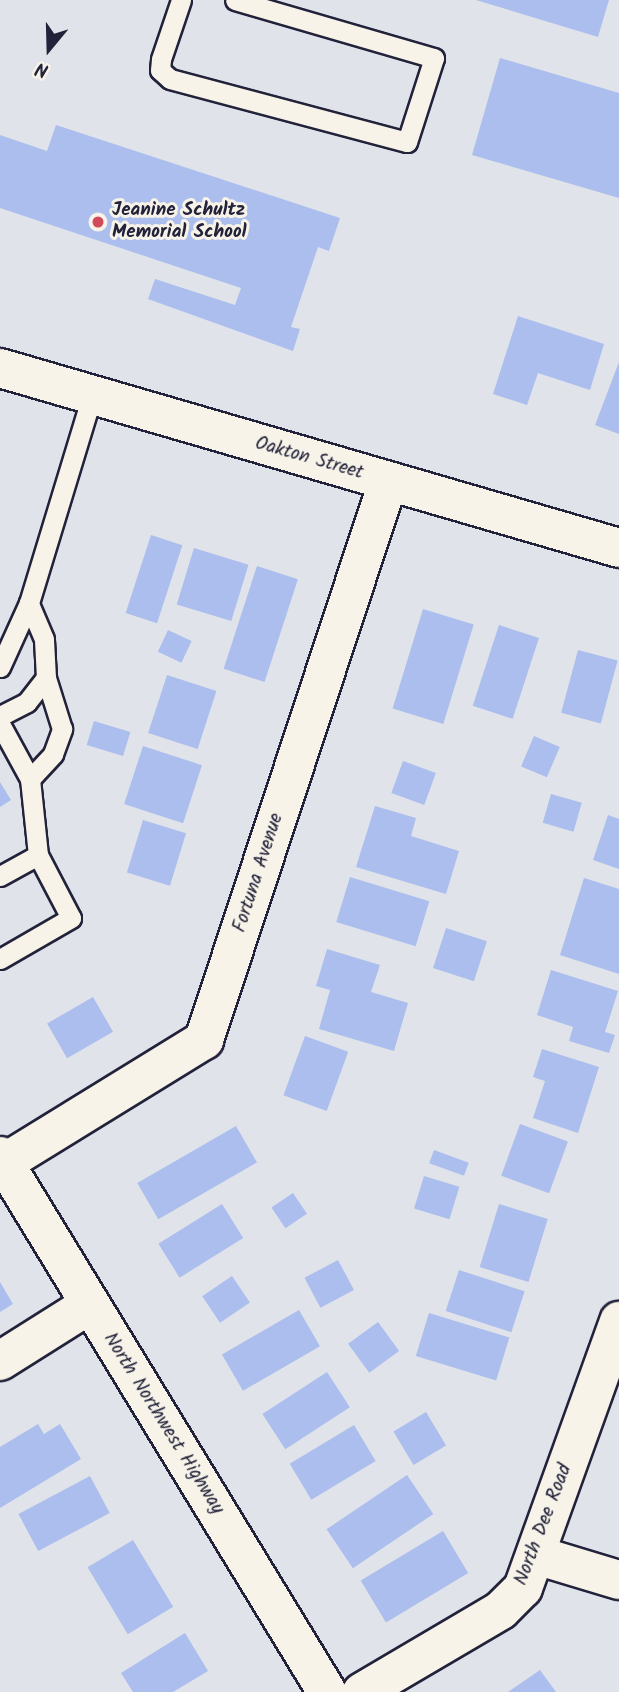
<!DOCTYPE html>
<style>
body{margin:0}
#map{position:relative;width:619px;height:1692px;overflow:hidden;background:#e0e3ea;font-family:Kalam,sans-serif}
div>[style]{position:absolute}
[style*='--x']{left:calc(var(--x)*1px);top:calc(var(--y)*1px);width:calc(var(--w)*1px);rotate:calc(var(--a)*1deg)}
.building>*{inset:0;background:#abbeed;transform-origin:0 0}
.roads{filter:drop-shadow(2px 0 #22223b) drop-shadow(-2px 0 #22223b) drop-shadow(0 2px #22223b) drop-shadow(0 -2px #22223b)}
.service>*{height:19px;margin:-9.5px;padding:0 9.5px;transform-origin:9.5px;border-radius:9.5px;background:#f7f3e8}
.minor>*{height:38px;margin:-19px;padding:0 19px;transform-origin:19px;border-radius:19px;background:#f7f3e8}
.tertiary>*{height:38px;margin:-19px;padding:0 19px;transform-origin:19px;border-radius:19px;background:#f7f3e8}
.secondary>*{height:38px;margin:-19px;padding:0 19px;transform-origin:19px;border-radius:19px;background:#f7f3e8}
.dots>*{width:19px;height:19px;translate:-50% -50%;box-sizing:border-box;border:4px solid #f7f3e8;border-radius:50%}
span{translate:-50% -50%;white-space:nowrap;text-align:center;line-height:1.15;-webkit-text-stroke:6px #f7f3e8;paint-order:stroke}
.poi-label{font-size:19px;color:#22223b;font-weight:700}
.left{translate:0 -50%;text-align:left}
.street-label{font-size:19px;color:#22223b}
.north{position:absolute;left:14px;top:14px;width:70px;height:70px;-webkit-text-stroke:5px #f7f3e8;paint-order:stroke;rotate:199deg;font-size:19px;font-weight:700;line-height:28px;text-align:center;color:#22223b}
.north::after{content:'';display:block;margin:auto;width:24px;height:32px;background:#22223b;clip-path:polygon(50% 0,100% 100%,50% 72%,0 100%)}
</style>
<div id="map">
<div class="building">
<div style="clip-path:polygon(476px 0,609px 0,598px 37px)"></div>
<div style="clip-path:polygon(500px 58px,619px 93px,619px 198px,472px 155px)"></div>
<div style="clip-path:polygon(56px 125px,340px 218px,329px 251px,318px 247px,291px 327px,300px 329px,293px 351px,148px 299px,155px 279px,235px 305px,241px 288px,0 208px,0 135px,47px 151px)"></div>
<div style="clip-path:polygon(518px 316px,604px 344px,590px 390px,538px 373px,527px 405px,493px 394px)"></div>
<div style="clip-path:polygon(619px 362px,619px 434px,595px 425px)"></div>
<div style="left:151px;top:535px;width:33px;height:82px;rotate:18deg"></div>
<div style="left:194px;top:548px;width:57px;height:59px;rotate:17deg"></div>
<div style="left:257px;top:566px;width:43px;height:108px;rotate:18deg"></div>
<div style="left:423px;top:609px;width:53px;height:104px;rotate:17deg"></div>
<div style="left:499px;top:625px;width:42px;height:85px;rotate:18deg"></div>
<div style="left:168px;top:630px;width:26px;height:24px;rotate:25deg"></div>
<div style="left:578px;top:650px;width:41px;height:65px;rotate:15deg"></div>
<div style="left:167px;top:675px;width:52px;height:61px;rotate:18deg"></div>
<div style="left:94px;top:721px;width:38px;height:25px;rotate:17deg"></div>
<div style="left:534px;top:736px;width:28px;height:33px;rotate:23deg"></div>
<div style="left:143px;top:746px;width:62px;height:61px;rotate:18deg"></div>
<div style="left:403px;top:761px;width:35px;height:34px;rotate:20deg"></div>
<div style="clip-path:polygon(0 782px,11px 800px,0 807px)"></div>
<div style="left:551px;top:794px;width:32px;height:30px;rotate:16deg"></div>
<div style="clip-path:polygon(375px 806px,416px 818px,411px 836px,459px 851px,446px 894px,356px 867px)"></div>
<div style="clip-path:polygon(608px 815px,619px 819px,619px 869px,593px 860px)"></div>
<div style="left:143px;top:820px;width:45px;height:55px;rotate:17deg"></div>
<div style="left:350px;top:877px;width:83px;height:47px;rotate:17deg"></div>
<div style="clip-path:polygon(584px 878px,619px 889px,619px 974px,560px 955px)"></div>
<div style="left:446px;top:928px;width:43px;height:42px;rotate:18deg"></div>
<div style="clip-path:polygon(327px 949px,380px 965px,371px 992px,408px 1003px,394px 1051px,319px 1029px,330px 990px,316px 986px)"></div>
<div style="clip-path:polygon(551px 970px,618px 991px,605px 1032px,615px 1035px,609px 1053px,569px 1041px,573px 1027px,537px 1015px)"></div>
<div style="left:93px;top:997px;width:40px;height:53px;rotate:60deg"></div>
<div style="left:305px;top:1036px;width:46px;height:63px;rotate:20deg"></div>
<div style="clip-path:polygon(542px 1049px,599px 1067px,578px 1133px,533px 1118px,545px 1081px,533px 1077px)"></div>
<div style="left:520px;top:1124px;width:51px;height:55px;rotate:20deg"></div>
<div style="left:236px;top:1126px;width:42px;height:114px;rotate:60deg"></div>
<div style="left:434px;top:1150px;width:37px;height:14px;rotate:20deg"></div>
<div style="left:424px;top:1176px;width:37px;height:34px;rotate:17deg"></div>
<div style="left:293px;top:1193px;width:25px;height:26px;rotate:56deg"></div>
<div style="left:222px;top:1204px;width:40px;height:75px;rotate:58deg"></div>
<div style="left:499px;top:1204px;width:51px;height:66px;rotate:17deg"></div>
<div style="left:338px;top:1260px;width:34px;height:38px;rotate:62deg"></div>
<div style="left:459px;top:1270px;width:69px;height:43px;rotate:18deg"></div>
<div style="left:232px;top:1276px;width:32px;height:36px;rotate:56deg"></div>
<div style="clip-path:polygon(0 1282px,13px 1304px,0 1312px)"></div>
<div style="left:299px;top:1310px;width:42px;height:89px;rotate:60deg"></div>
<div style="left:429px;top:1313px;width:84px;height:45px;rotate:17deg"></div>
<div style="left:378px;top:1322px;width:36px;height:37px;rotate:54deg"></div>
<div style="left:327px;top:1372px;width:42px;height:77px;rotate:57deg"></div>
<div style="left:426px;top:1412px;width:39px;height:38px;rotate:59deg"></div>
<div style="clip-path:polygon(38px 1424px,44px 1434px,60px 1424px,81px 1459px,0 1508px,0 1447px)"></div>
<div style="left:354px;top:1425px;width:42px;height:75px;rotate:59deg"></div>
<div style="left:407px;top:1475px;width:47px;height:97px;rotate:56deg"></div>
<div style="left:90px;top:1476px;width:42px;height:81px;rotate:62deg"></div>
<div style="left:443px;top:1531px;width:49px;height:96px;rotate:59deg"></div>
<div style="left:133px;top:1540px;width:78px;height:53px;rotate:59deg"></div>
<div style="clip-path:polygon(185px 1633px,208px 1671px,173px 1692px,133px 1692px,121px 1673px)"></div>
<div style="clip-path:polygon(540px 1670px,556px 1692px,508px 1692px)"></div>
</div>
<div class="roads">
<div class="service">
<div style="--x:181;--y:0;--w:62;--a:108.7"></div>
<div style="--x:161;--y:59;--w:11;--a:95"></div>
<div style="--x:160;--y:70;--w:13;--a:42"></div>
<div style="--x:170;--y:79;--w:245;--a:14.9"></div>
<div style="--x:407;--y:142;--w:88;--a:-72.2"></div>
<div style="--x:434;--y:58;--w:207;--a:-163.8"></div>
<div style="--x:0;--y:667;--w:70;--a:-65.6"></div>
<div style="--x:29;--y:603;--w:217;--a:-73.1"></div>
<div style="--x:0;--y:716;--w:30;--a:-27"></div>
<div style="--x:27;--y:702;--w:31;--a:-52"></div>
<div style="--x:46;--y:678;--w:39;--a:-93"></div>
<div style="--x:44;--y:639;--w:39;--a:-113"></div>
<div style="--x:0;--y:724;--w:63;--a:61.4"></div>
<div style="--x:30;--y:779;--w:76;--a:84"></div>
<div style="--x:38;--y:855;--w:71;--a:62.4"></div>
<div style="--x:71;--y:918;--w:82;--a:150"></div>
<div style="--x:30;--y:779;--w:34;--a:-47"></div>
<div style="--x:53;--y:754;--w:27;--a:-70"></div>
<div style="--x:62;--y:729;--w:53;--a:-107.4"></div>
<div style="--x:0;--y:876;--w:43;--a:-28.9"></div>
</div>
<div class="minor">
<div style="--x:4;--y:1163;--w:235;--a:-31.6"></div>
<div style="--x:204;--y:1040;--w:588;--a:-71.75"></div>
<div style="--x:0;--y:1361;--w:105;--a:-32.2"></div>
<div style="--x:536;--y:1555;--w:87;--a:16.8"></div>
</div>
<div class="tertiary">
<div style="--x:362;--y:1692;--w:161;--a:-30.5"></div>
<div style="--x:501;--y:1610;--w:31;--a:-45"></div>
<div style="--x:523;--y:1588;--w:284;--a:-70.2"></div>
</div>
<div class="secondary">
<div style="--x:0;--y:368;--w:645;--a:16.21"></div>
<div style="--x:0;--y:1156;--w:628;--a:58.61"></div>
</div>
</div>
<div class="dots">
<div style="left:98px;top:222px;background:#d1495b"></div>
</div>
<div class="poi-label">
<span class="left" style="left:112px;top:222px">Jeanine Schultz<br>Memorial School</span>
</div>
<div class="street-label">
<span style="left:309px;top:459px;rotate:16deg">Oakton Street</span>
<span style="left:259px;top:873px;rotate:-72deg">Fortuna Avenue</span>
<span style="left:163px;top:1424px;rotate:58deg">North Northwest Highway</span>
<span style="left:544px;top:1525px;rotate:-69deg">North Dee Road</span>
</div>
<div class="north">N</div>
</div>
